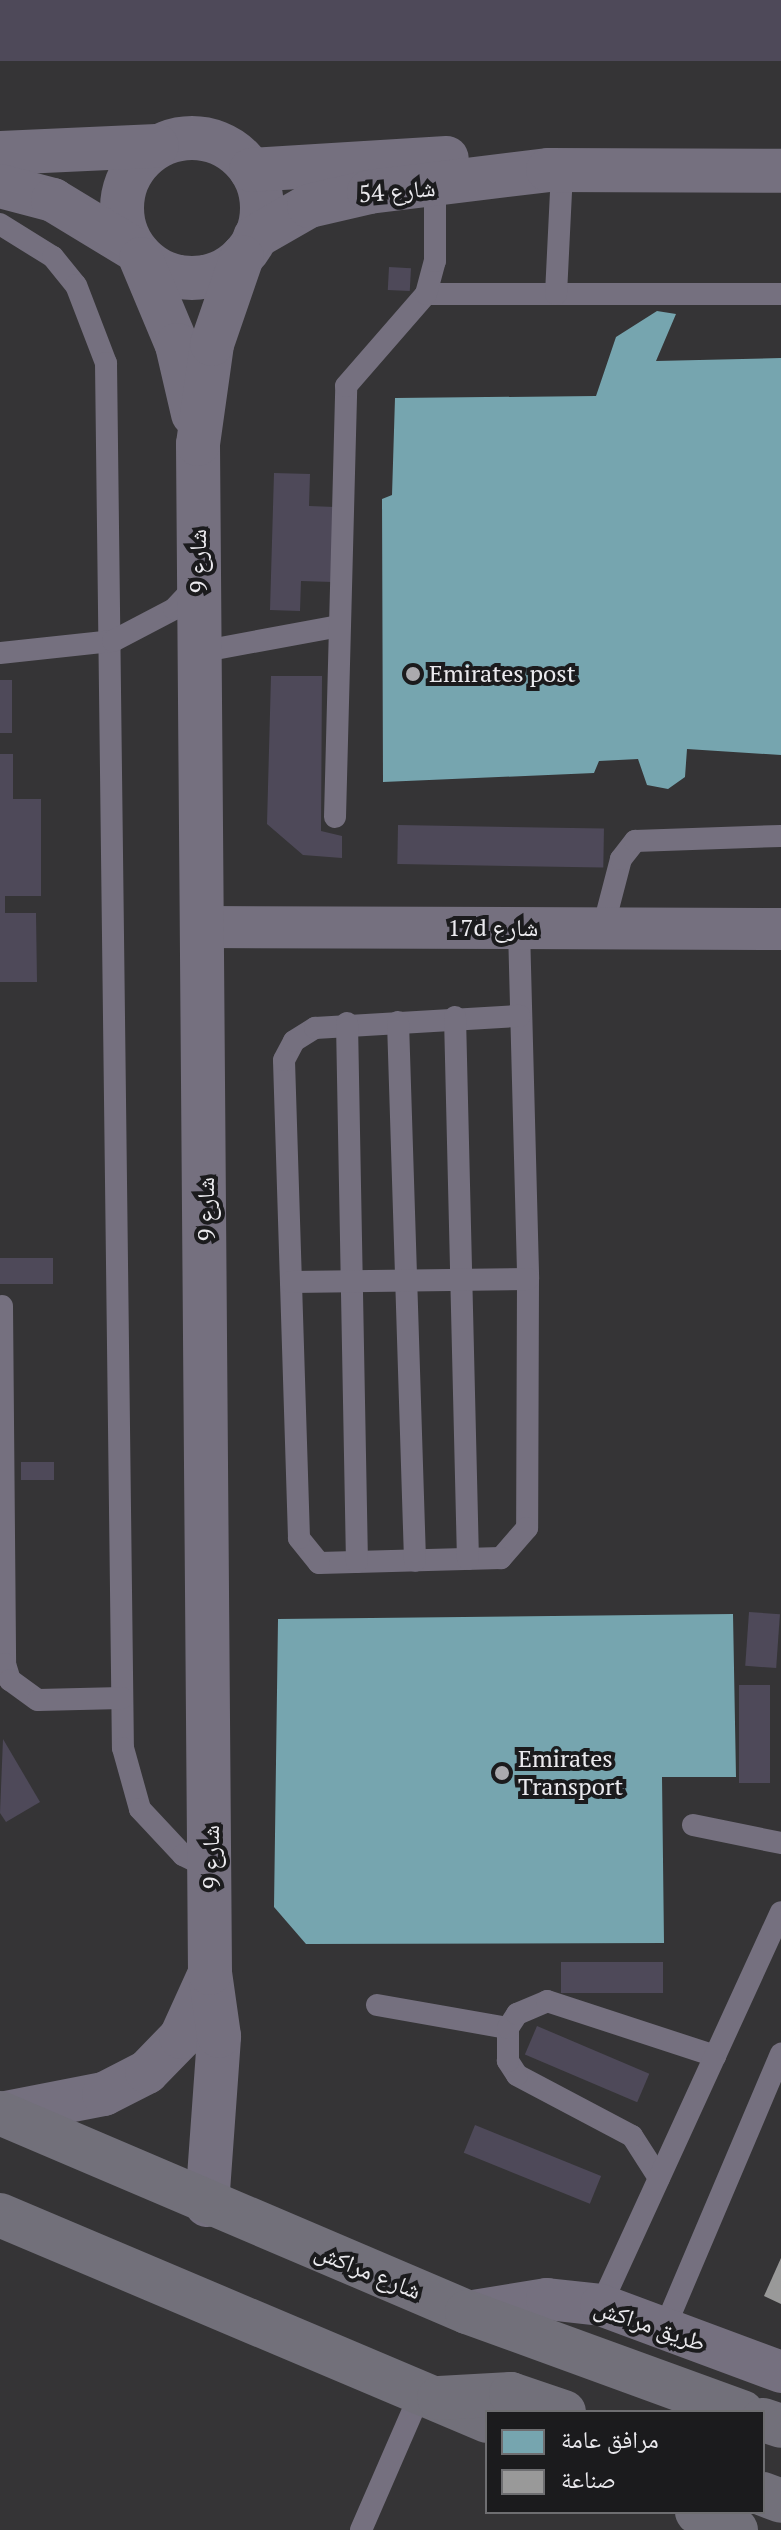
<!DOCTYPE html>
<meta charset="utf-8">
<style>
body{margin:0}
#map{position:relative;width:781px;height:2530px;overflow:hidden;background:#353436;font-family:"PT Serif","Noto Naskh Arabic",serif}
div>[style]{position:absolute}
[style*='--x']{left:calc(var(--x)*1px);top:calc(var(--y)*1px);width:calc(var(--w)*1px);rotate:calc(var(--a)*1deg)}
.public>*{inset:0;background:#76a5af}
.industry>*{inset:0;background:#999}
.building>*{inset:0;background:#4e4959;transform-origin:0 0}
.service>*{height:22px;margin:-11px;padding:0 11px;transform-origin:11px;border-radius:11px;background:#75707f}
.minor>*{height:42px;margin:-21px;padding:0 21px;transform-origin:21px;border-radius:21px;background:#75707f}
.tertiary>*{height:44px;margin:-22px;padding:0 22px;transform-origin:22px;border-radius:22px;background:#75707f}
.tertiary>.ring{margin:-22px;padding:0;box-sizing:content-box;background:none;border:44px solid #75707f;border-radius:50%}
.primary>*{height:44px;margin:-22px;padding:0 22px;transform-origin:22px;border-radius:22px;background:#72707a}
.dots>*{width:22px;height:22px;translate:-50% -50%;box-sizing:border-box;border:4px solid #1b1b1d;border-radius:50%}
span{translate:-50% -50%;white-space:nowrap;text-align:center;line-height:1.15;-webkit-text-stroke:8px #1b1b1d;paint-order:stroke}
.street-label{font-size:24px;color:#ebeaee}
.poi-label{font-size:24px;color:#ebeaee}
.left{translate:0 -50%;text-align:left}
.legend{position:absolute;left:485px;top:2410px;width:280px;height:104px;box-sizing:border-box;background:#1b1b1d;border:2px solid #6e6e71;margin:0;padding:10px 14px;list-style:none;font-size:24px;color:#ebeaee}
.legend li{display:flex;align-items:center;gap:16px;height:40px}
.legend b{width:40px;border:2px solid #6e6e71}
</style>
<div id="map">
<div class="public">
<div style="clip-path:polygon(657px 311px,676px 314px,656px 361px,781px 358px,781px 755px,687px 749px,685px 777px,668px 789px,647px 785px,638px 759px,599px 761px,594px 773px,383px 782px,382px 499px,392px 495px,395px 398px,596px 396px,616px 337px)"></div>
<div style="clip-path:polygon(733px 1614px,736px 1777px,662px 1777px,664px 1943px,306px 1944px,274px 1907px,278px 1619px)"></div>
</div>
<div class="industry">
<div style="clip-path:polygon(781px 2258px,781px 2304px,764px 2296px)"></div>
</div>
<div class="building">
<div style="left:0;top:0;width:781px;height:61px"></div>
<div style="left:389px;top:267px;width:22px;height:23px;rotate:3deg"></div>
<div style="clip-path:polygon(274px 473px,310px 474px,309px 506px,335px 507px,333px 582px,301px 581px,300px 611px,270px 610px)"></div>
<div style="clip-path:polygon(271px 676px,322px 676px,321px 831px,342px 836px,342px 858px,303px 855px,267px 824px)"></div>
<div style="left:0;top:680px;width:12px;height:53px"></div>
<div style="clip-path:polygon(0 754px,13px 754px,13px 799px,41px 799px,41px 896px,5px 896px,5px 913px,36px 913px,37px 982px,0 982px)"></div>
<div style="left:398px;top:825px;width:206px;height:39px;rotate:1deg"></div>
<div style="left:0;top:1258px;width:53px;height:26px"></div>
<div style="left:21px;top:1462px;width:33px;height:18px"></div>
<div style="left:749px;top:1612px;width:31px;height:54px;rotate:4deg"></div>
<div style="left:739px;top:1685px;width:31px;height:98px"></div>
<div style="clip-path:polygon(3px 1739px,40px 1802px,6px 1822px,0 1813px)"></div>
<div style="left:663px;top:1962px;width:31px;height:102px;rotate:90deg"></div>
<div style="left:537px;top:2026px;width:122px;height:31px;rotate:23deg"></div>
<div style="left:475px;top:2125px;width:136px;height:30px;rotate:22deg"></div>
</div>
<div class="service">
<div style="--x:0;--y:224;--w:62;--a:31.9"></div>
<div style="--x:53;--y:257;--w:36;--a:51"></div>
<div style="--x:76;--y:285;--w:84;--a:69"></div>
<div style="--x:106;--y:363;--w:1385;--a:89.3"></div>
<div style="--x:123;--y:1748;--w:63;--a:74.4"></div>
<div style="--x:140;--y:1809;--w:63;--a:46.9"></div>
<div style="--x:183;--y:1855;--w:32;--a:26"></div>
<div style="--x:426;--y:294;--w:355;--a:0"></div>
<div style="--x:556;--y:294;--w:124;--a:-87.2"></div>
<div style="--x:199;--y:652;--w:142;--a:-10.5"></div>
<div style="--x:0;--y:653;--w:114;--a:-6.1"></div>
<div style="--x:113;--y:641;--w:69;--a:-27.7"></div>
<div style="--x:174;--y:609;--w:34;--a:-47"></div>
<div style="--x:335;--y:817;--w:431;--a:-88.5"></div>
<div style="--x:346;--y:386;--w:122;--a:-49"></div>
<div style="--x:426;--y:294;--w:34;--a:-75"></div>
<div style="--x:435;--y:261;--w:74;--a:-90"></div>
<div style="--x:603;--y:928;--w:71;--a:-75.4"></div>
<div style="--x:621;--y:859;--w:23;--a:-52"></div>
<div style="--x:635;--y:841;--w:146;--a:-2"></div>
<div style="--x:519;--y:929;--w:350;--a:88.5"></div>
<div style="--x:528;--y:1279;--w:249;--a:90.2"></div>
<div style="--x:527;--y:1528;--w:40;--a:131"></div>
<div style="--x:501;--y:1558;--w:182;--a:178.4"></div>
<div style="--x:319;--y:1563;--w:32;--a:-129"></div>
<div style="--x:299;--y:1538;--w:478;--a:-91.8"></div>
<div style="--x:284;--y:1060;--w:21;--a:-62"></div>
<div style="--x:294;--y:1041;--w:25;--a:-32"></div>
<div style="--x:315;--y:1028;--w:205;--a:-3.4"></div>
<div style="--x:455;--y:1017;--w:542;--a:88.63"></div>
<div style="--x:398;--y:1022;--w:539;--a:88.19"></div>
<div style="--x:347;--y:1023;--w:539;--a:88.94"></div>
<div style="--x:291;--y:1282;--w:237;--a:-0.7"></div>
<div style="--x:2;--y:1306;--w:358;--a:89.5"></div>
<div style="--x:5;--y:1664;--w:17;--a:73"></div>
<div style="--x:10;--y:1680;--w:34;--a:36"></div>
<div style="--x:38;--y:1700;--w:84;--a:-1.4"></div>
<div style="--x:693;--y:1825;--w:90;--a:11.6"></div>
<div style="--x:377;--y:2005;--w:133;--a:10"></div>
<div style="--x:659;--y:2178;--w:50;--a:-122.7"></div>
<div style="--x:632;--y:2136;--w:130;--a:-152.1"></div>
<div style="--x:517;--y:2075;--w:17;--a:-123"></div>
<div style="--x:508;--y:2061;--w:33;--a:-90"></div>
<div style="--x:508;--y:2028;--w:17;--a:-57"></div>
<div style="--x:517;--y:2014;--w:33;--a:-23"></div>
<div style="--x:547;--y:2001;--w:177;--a:18.1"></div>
<div style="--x:601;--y:2305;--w:432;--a:-65.4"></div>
<div style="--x:665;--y:2327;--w:297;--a:-67"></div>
<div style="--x:361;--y:2530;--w:150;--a:-66.5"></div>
</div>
<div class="minor">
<div style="--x:204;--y:927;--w:577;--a:0.2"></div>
<div style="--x:467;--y:2312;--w:81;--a:-9.2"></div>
<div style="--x:547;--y:2299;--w:54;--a:6.3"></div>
<div style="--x:601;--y:2305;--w:192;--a:20.4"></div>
</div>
<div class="tertiary">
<div class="ring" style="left:122px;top:138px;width:96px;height:96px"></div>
<div style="--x:0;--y:153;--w:157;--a:-2.6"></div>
<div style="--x:251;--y:170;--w:196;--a:-3.5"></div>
<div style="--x:0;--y:186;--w:55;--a:14.8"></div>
<div style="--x:53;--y:200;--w:95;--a:31.2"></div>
<div style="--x:255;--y:237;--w:62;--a:-29.9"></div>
<div style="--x:309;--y:206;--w:62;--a:-13.1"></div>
<div style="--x:369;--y:192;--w:180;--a:-7"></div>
<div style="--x:548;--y:170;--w:233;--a:0.2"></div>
<div style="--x:141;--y:259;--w:93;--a:67.3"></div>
<div style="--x:177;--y:345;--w:71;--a:76.9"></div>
<div style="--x:1;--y:2114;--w:105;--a:-11"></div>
<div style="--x:104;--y:2094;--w:48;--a:-27.1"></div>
<div style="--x:147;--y:2072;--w:49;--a:-45.8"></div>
<div style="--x:181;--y:2037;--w:70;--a:-65.6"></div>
<div style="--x:207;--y:2205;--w:169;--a:-85.9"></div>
<div style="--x:219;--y:2036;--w:64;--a:-98.1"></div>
<div style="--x:210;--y:1973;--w:1529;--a:-90.45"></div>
<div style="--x:198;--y:444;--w:101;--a:-82"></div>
<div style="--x:212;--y:344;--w:92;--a:-71"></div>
</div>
<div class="primary">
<div style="--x:0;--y:2113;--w:508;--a:23.08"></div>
<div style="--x:467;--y:2312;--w:293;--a:20"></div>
<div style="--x:0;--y:2215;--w:529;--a:22.93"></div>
<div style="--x:439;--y:2398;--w:72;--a:-3.2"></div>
<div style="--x:511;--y:2394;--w:56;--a:18.8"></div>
<div style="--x:763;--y:2420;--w:19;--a:18"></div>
<div style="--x:763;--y:2494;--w:19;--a:21"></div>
<div style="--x:697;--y:2512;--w:43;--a:24.8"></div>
</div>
<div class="dots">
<div style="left:413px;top:674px;background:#abaaae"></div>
<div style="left:502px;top:1773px;background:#abaaae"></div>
</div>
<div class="street-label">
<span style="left:397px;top:191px;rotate:-5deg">شارع 54</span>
<span style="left:198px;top:561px;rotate:-90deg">شارع 9</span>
<span style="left:493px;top:928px">17d شارع</span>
<span style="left:206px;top:1209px;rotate:-90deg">شارع 9</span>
<span style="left:211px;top:1857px;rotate:-90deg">شارع 9</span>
<span style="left:368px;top:2271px;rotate:22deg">شارع مراكش</span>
<span style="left:650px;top:2325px;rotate:19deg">طريق مراكش</span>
</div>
<div class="poi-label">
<span class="left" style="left:429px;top:674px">Emirates post</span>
<span class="left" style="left:518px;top:1773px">Emirates<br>Transport</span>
</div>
<ul class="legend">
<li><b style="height:22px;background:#76a5af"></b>مرافق عامة</li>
<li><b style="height:22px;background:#999"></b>صناعة</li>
</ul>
</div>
